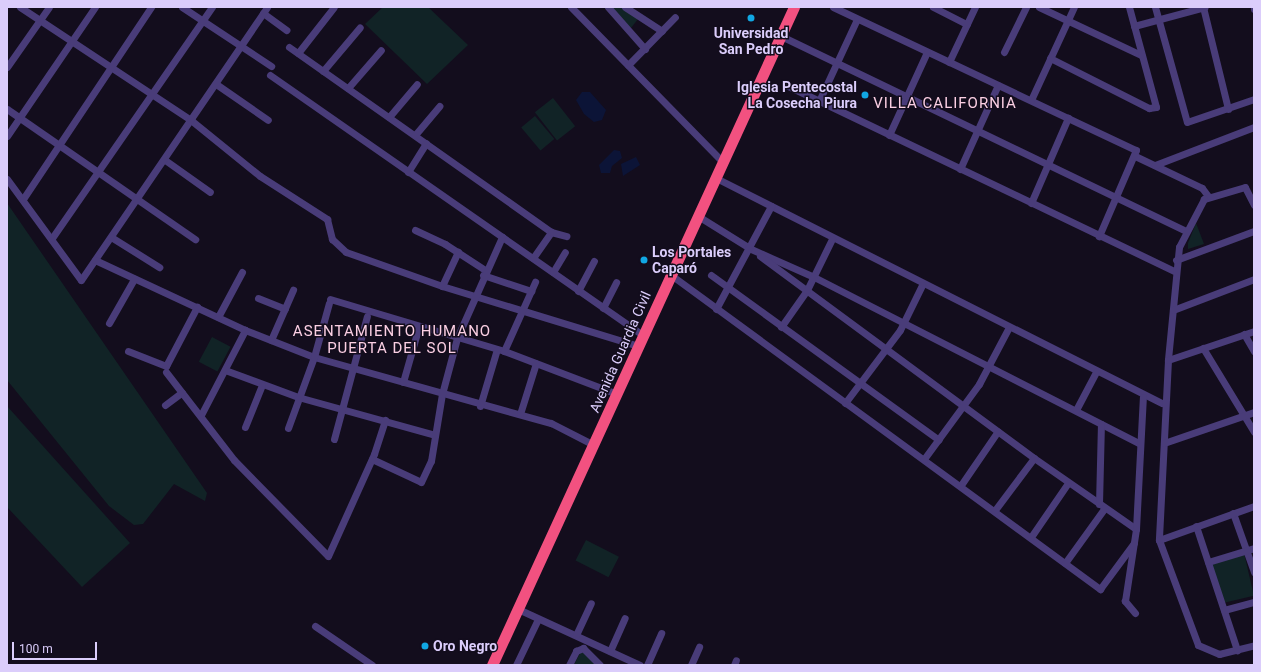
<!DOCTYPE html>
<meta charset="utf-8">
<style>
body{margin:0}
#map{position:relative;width:1261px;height:672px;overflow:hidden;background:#130d1d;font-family:Roboto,sans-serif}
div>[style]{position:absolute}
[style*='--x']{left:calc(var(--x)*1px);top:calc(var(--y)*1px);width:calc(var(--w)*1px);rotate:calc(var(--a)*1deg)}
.green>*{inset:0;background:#112326;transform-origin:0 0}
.water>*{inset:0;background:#0c1437}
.minor>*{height:7px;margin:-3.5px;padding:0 3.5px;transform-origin:3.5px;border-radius:3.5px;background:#493c79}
.highway>*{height:11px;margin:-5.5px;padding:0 5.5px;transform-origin:5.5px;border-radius:5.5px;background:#f25180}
.dots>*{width:11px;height:11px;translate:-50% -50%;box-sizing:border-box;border:2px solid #130d1d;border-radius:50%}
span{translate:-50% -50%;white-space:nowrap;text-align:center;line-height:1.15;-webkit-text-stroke:3px #130d1d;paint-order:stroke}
.poi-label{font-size:14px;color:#dbcdfb;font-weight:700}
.right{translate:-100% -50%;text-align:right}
.left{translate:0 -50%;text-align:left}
.street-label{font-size:14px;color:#dbcdfb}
.neighbourhood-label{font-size:15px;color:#fbcfe3;letter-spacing:1px}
.frame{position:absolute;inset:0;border:8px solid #dbcdfb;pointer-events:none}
.scale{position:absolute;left:12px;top:642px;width:85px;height:18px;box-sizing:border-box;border:2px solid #dbcdfb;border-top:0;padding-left:5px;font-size:12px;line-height:14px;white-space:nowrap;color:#dbcdfb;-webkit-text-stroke:3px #130d1d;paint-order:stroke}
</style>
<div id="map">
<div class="green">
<div style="clip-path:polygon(383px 7px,428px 7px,468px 45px,427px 84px,365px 24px)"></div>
<div style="clip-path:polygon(612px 7px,621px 7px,638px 19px,631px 28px)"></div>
<div style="left:553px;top:98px;width:36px;height:23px;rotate:52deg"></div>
<div style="left:535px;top:116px;width:30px;height:18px;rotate:50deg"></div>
<div style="clip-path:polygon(7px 203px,207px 493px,205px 501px,174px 484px,143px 524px,134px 525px,109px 506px,7px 380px)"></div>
<div style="clip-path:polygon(1196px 223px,1204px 244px,1188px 249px,1188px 243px)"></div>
<div style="left:212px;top:337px;width:21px;height:28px;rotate:28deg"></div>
<div style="clip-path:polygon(7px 406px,130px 543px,82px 587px,7px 507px)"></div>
<div style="left:586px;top:540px;width:37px;height:23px;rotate:27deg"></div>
<div style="left:1244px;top:553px;width:44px;height:34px;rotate:77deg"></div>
<div style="clip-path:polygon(580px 653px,587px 653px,597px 665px,574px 665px)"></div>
</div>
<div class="water">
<div style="clip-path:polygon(582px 92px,590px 92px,606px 110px,602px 120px,594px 122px,584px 114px,576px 100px)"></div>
<div style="clip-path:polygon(614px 150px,620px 151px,622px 158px,612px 166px,610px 173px,601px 173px,599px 165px)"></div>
<div style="clip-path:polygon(636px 157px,640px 165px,623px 176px,621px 164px)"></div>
</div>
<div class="minor">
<div style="--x:20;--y:7;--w:206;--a:33.5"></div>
<div style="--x:192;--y:121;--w:87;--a:39"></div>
<div style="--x:260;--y:176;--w:80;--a:32.7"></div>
<div style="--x:327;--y:219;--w:21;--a:76"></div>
<div style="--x:332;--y:239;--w:19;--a:43"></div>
<div style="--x:346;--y:252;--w:102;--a:19.5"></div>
<div style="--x:442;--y:286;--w:205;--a:17"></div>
<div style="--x:182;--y:7;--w:107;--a:33.5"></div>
<div style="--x:571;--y:7;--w:217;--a:45.6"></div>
<div style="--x:608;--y:7;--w:56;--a:48.6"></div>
<div style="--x:625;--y:7;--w:44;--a:33"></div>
<div style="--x:833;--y:7;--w:335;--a:25.3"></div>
<div style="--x:1136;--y:150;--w:94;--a:113.3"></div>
<div style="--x:933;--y:7;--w:38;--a:27"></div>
<div style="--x:1039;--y:7;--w:113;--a:25.2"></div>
<div style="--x:1155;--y:7;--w:119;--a:74.5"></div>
<div style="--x:1187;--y:122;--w:71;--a:-18.9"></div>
<div style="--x:1203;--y:7;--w:105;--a:76.2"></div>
<div style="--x:1254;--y:7;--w:2;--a:90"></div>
<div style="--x:263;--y:13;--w:29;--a:36"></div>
<div style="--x:1134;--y:26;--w:73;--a:-15"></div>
<div style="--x:781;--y:36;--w:448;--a:25.7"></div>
<div style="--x:289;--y:47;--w:321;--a:35.2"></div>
<div style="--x:1004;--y:52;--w:50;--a:-63.9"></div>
<div style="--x:298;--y:53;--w:58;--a:-52"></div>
<div style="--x:1050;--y:58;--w:111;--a:26.8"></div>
<div style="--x:1149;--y:108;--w:7;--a:-8"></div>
<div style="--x:1156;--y:107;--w:104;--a:-105.1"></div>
<div style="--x:949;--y:62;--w:61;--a:-64.7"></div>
<div style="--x:628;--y:65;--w:67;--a:-45.6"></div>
<div style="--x:7;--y:67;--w:73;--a:-55"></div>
<div style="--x:323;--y:71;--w:57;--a:-49.9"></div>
<div style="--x:270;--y:75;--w:455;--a:34.9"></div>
<div style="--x:216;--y:84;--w:63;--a:34.7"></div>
<div style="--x:786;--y:85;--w:430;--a:25.6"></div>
<div style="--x:348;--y:88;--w:50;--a:-49"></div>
<div style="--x:1031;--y:100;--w:102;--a:-65.2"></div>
<div style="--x:819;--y:101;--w:90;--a:-65.1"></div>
<div style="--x:7;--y:109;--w:229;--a:34.7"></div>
<div style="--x:389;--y:117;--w:43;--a:-49.7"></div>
<div style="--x:415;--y:135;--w:38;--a:-50"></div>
<div style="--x:889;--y:135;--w:91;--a:-65.4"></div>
<div style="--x:7;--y:136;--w:156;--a:-55.7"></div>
<div style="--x:1135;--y:156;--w:74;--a:25.5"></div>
<div style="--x:1202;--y:188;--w:10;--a:53"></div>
<div style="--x:165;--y:160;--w:55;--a:35.4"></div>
<div style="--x:1155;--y:165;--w:106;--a:-21"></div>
<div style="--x:960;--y:169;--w:92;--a:-65.7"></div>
<div style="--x:408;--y:172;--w:34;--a:-58"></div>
<div style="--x:716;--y:178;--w:499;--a:26.8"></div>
<div style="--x:7;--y:179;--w:125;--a:53.8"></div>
<div style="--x:81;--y:280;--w:330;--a:-55.7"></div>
<div style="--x:23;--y:199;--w:231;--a:-56.3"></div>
<div style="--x:1031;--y:203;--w:93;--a:-66.5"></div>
<div style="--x:1254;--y:205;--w:20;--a:-117"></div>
<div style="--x:1245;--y:187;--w:43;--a:163.7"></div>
<div style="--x:1204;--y:199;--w:54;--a:117.5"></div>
<div style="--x:1179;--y:247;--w:114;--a:95.6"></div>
<div style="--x:1168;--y:360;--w:180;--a:92.9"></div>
<div style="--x:1159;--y:540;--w:112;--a:69.6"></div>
<div style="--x:1198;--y:645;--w:23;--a:23"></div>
<div style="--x:1219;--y:654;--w:36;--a:-14"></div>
<div style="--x:698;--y:216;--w:62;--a:31.9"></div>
<div style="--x:751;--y:249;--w:69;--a:24"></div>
<div style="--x:814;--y:277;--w:366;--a:27.1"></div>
<div style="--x:415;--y:230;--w:33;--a:25"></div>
<div style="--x:445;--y:244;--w:48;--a:33"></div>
<div style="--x:111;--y:237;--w:57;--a:32"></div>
<div style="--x:52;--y:238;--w:281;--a:-55.3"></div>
<div style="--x:760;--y:256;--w:340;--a:36.4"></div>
<div style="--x:1034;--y:458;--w:124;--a:34.8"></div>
<div style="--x:533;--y:258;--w:32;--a:-55"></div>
<div style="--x:551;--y:232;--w:16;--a:15"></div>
<div style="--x:95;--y:260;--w:166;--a:25"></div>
<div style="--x:245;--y:330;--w:74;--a:21.4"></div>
<div style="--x:314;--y:357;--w:246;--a:15.6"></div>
<div style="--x:551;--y:423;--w:48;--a:27.1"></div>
<div style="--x:1176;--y:260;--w:83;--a:-20.4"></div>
<div style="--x:553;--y:272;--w:23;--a:-59"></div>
<div style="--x:483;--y:275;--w:51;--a:18.4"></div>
<div style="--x:671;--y:275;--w:532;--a:36.2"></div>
<div style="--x:1100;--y:589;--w:57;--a:-53.5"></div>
<div style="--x:711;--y:275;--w:281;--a:35.9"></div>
<div style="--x:442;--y:286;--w:38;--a:-65"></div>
<div style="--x:578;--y:291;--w:34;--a:-62"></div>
<div style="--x:258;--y:298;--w:29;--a:22"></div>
<div style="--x:330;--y:299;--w:182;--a:16.6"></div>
<div style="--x:504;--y:351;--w:121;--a:20.8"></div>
<div style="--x:603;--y:308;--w:29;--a:-63"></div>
<div style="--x:716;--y:309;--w:117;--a:-61.9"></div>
<div style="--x:1173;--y:310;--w:87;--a:-20.9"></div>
<div style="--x:218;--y:317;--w:51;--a:-61.9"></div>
<div style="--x:109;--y:323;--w:51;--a:-60.4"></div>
<div style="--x:781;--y:327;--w:45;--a:-54.9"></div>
<div style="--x:807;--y:290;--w:57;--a:-63.9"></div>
<div style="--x:1244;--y:334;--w:20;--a:60"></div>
<div style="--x:271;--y:340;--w:55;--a:-66.3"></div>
<div style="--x:1203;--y:348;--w:98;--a:58.7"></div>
<div style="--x:128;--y:351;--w:41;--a:21.5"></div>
<div style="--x:166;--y:366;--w:67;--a:-62.3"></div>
<div style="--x:504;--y:351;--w:76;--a:-65.8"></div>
<div style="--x:1168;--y:360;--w:91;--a:-18.6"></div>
<div style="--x:225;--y:370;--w:78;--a:20.3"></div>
<div style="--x:298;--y:397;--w:142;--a:15.5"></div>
<div style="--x:166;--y:372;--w:111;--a:52.3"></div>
<div style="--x:234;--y:460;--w:134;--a:45.6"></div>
<div style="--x:328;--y:556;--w:112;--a:-65.7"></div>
<div style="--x:374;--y:454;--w:36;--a:-72"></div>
<div style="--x:403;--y:382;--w:58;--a:-74.1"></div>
<div style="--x:845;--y:403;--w:91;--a:-53"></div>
<div style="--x:900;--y:330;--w:50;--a:-63.9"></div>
<div style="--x:165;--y:405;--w:21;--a:-37"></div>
<div style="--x:480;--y:406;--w:59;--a:-73.4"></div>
<div style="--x:1076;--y:410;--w:43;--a:-62.2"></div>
<div style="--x:520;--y:414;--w:53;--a:-72.6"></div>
<div style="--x:201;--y:415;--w:96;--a:-62.6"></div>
<div style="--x:245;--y:427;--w:45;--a:-68"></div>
<div style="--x:288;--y:428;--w:76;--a:-69.9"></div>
<div style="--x:314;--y:357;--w:56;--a:-74.5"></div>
<div style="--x:334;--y:439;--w:127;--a:-75"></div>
<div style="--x:1164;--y:443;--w:95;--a:-19"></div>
<div style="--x:372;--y:459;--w:54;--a:25.1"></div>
<div style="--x:421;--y:482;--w:23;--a:-65"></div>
<div style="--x:431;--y:461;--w:68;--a:-80.7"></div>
<div style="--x:442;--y:394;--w:58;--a:-75"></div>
<div style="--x:457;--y:338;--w:111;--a:-66"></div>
<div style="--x:924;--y:459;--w:93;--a:-53.7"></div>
<div style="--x:979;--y:384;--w:62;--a:-62.2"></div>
<div style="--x:961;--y:485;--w:65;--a:-55.6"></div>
<div style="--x:1099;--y:504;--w:80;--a:-88.6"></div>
<div style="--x:995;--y:510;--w:65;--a:-53.1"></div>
<div style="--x:1233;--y:513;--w:63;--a:70.4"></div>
<div style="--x:1196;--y:526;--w:131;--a:71.7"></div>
<div style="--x:1031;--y:537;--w:65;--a:-55.6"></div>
<div style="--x:1159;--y:540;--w:101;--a:-19.7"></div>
<div style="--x:1208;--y:562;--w:48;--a:-16.9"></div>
<div style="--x:1065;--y:563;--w:67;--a:-54.2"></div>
<div style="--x:518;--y:609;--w:134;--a:24.7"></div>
<div style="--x:1224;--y:610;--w:31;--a:-15"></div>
<div style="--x:1135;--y:613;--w:16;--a:-130"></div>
<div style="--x:1125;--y:601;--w:73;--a:-81.3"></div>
<div style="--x:1136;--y:529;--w:132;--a:-87"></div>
<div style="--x:315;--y:626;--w:69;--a:34.4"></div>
<div style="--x:576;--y:635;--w:35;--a:-65"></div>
<div style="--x:610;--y:651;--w:36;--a:-66"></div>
<div style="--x:516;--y:665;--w:51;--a:-64.4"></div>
<div style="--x:569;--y:665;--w:16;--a:-63"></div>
<div style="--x:576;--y:651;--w:8;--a:-23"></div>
<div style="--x:583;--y:648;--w:24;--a:45"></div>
<div style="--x:647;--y:665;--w:35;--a:-66"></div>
<div style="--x:691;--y:665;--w:20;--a:-66"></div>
<div style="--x:734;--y:665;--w:5;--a:-68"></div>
</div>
<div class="highway">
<div style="--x:492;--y:665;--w:724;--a:-65.35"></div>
</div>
<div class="dots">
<div style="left:751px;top:18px;background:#11a7e3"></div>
<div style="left:865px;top:95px;background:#11a7e3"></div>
<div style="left:644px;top:260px;background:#11a7e3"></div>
<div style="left:425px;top:646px;background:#11a7e3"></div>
</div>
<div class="poi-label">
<span style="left:751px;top:41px">Universidad<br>San Pedro</span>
<span class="right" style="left:857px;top:95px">Iglesia Pentecostal<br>La Cosecha Piura</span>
<span class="left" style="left:652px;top:260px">Los Portales<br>Caparó</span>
<span class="left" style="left:433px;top:646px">Oro Negro</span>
</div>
<div class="street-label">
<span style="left:620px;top:352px;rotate:-66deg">Avenida Guardia Civil</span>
</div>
<div class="neighbourhood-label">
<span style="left:945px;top:104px">VILLA CALIFORNIA</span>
<span style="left:392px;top:340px">ASENTAMIENTO HUMANO<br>PUERTA DEL SOL</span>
</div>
<div class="frame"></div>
<div class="scale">100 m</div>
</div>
